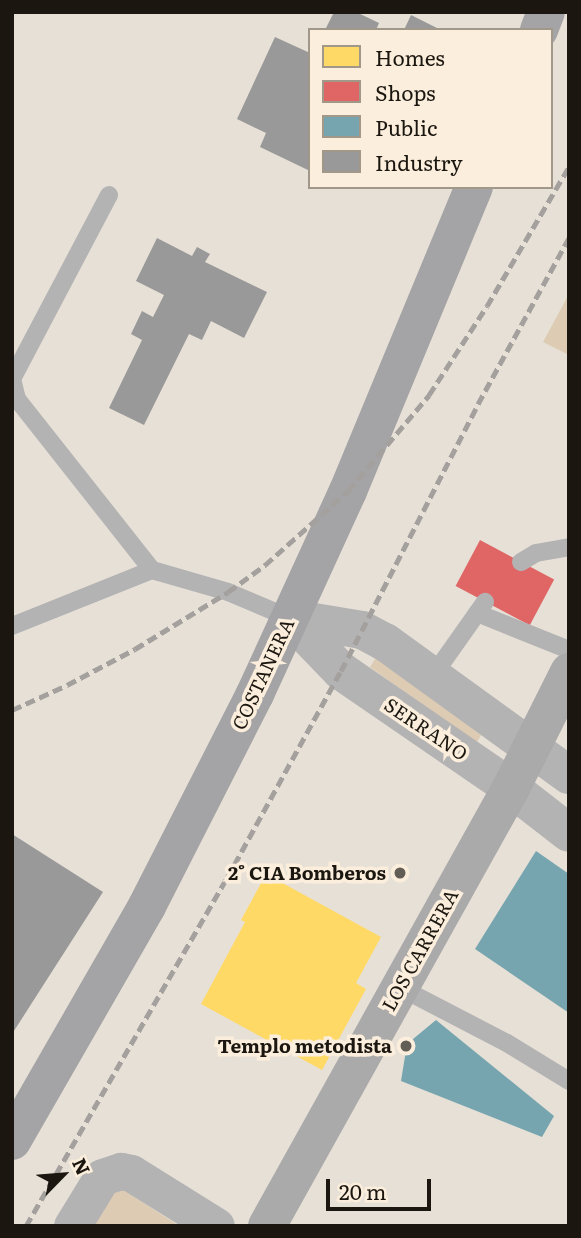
<!DOCTYPE html>
<meta charset="utf-8">
<style>
body{margin:0}
#map{position:relative;width:581px;height:1238px;overflow:hidden;background:#e7e0d6;font-family:Literata,serif}
div>[style]{position:absolute}
[style*='--x']{left:calc(var(--x)*1px);top:calc(var(--y)*1px);width:calc(var(--w)*1px);rotate:calc(var(--a)*1deg)}
.green>*{inset:0;background:#ddccb3}
.homes>*{inset:0;background:#ffd966}
.shops>*{inset:0;background:#e06666;transform-origin:0 0}
.public>*{inset:0;background:#76a5af}
.industry>*{inset:0;background:#999}
.service>*{height:18px;margin:-9px;padding:0 9px;transform-origin:9px;border-radius:9px;background:#b4b3b4}
.minor>*{height:37px;margin:-18.5px;padding:0 18.5px;transform-origin:18.5px;border-radius:18.5px;background:#b4b3b4}
.tertiary>*{height:38px;margin:-19px;padding:0 19px;transform-origin:19px;border-radius:19px;background:#b4b3b4}
.secondary>*{height:38px;margin:-19px;padding:0 19px;transform-origin:19px;border-radius:19px;background:#abaaab}
.primary>*{height:38px;margin:-19px;padding:0 19px;transform-origin:19px;border-radius:19px;background:#a4a3a5}
.rail>*{height:5px;margin-top:-2.5px;transform-origin:0;background:repeating-linear-gradient(90deg,#a4a09d 0 10px,transparent 0 15px)}
.dots>*{width:19px;height:19px;translate:-50% -50%;box-sizing:border-box;border:4px solid #fbeedc;border-radius:50%}
span{translate:-50% -50%;white-space:nowrap;text-align:center;line-height:1.15;-webkit-text-stroke:7px #fbeedc;paint-order:stroke}
.street-label{font-size:19px;color:#1b1710}
.poi-label{font-size:19px;color:#1b1710;font-weight:700}
.right{translate:-100% -50%;text-align:right}
.frame{position:absolute;inset:0;border:14px solid #1b1710;pointer-events:none}
.legend{position:absolute;left:308px;top:28px;width:245px;height:161px;box-sizing:border-box;background:#fbeedc;border:2px solid #a1988a;margin:0;padding:9px 12px;list-style:none;font-size:21px;color:#1b1710}
.legend li{display:flex;align-items:center;gap:14px;height:35px}
.legend b{width:35px;border:2px solid #a1988a}
.north{position:absolute;left:28px;top:1140px;width:70px;height:70px;-webkit-text-stroke:5px #fbeedc;paint-order:stroke;rotate:65deg;font-size:19px;font-weight:700;line-height:28px;text-align:center;color:#1b1710}
.north::after{content:'';display:block;margin:auto;width:24px;height:32px;background:#1b1710;clip-path:polygon(50% 0,100% 100%,50% 72%,0 100%)}
.scale{position:absolute;left:326px;top:1179px;width:105px;height:32px;box-sizing:border-box;border:4px solid #1b1710;border-top:0;padding-left:9px;font-size:21px;line-height:24px;white-space:nowrap;color:#1b1710;-webkit-text-stroke:5px #fbeedc;paint-order:stroke}
</style>
<div id="map">
<div class="green">
<div style="clip-path:polygon(569px 294px,569px 355px,543px 342px)"></div>
<div style="clip-path:polygon(377px 656px,481px 735px,476px 744px,370px 667px)"></div>
<div style="clip-path:polygon(122px 1189px,179px 1226px,80px 1226px,100px 1197px)"></div>
</div>
<div class="homes">
<div style="clip-path:polygon(266px 874px,381px 937px,356px 983px,366px 989px,322px 1070px,201px 1004px,245px 922px,241px 920px)"></div>
</div>
<div class="shops">
<div style="left:480px;top:540px;width:84px;height:52px;rotate:28deg"></div>
</div>
<div class="public">
<div style="clip-path:polygon(536px 851px,569px 874px,569px 1013px,475px 949px)"></div>
<div style="clip-path:polygon(436px 1020px,554px 1116px,542px 1137px,401px 1081px,407px 1044px)"></div>
</div>
<div class="industry">
<div style="clip-path:polygon(334px 12px,356px 12px,379px 23px,376px 30px,325px 30px)"></div>
<div style="clip-path:polygon(411px 15px,441px 30px,404px 30px)"></div>
<div style="clip-path:polygon(275px 37px,310px 53px,310px 171px,260px 147px,266px 133px,237px 119px)"></div>
<div style="clip-path:polygon(157px 238px,192px 256px,197px 247px,210px 254px,205px 262px,267px 292px,244px 338px,211px 321px,202px 340px,189px 334px,144px 425px,109px 408px,142px 340px,131px 334px,142px 311px,153px 317px,164px 295px,136px 281px)"></div>
<div style="clip-path:polygon(12px 834px,103px 892px,12px 1034px)"></div>
</div>
<div class="service">
<div style="--x:12;--y:379;--w:21;--a:76"></div>
<div style="--x:17;--y:399;--w:218;--a:51.7"></div>
<div style="--x:12;--y:379;--w:208;--a:-62.2"></div>
<div style="--x:521;--y:562;--w:17;--a:-31"></div>
<div style="--x:536;--y:553;--w:34;--a:-10"></div>
<div style="--x:477;--y:613;--w:99;--a:21.9"></div>
<div style="--x:12;--y:626;--w:151;--a:-21.8"></div>
<div style="--x:152;--y:570;--w:79;--a:16.1"></div>
<div style="--x:228;--y:592;--w:67;--a:22.8"></div>
<div style="--x:432;--y:677;--w:92;--a:-54.8"></div>
<div style="--x:399;--y:987;--w:122;--a:27.4"></div>
<div style="--x:507;--y:1043;--w:73;--a:31.5"></div>
</div>
<div class="minor">
<div style="--x:72;--y:1226;--w:57;--a:-58.5"></div>
<div style="--x:102;--y:1177;--w:20;--a:-18"></div>
<div style="--x:121;--y:1171;--w:10;--a:11"></div>
<div style="--x:131;--y:1173;--w:100;--a:31.9"></div>
</div>
<div class="tertiary">
<div style="--x:290;--y:618;--w:74;--a:46.1"></div>
<div style="--x:341;--y:671;--w:206;--a:34.5"></div>
<div style="--x:511;--y:788;--w:73;--a:37.8"></div>
<div style="--x:290;--y:618;--w:73;--a:9.5"></div>
<div style="--x:362;--y:630;--w:26;--a:28"></div>
<div style="--x:385;--y:642;--w:227;--a:35.9"></div>
</div>
<div class="secondary">
<div style="--x:267;--y:1226;--w:501;--a:-60.88"></div>
<div style="--x:511;--y:788;--w:130;--a:-63.4"></div>
</div>
<div class="primary">
<div style="--x:539;--y:30;--w:19;--a:-69"></div>
<div style="--x:12;--y:1141;--w:271;--a:-60.1"></div>
<div style="--x:147;--y:906;--w:238;--a:-63"></div>
<div style="--x:255;--y:694;--w:223;--a:-65.4"></div>
<div style="--x:348;--y:491;--w:329;--a:-67.5"></div>
</div>
<div class="rail">
<div style="--x:12;--y:710;--w:60;--a:-24.4"></div>
<div style="--x:67;--y:685;--w:77;--a:-27.9"></div>
<div style="--x:135;--y:649;--w:109;--a:-31.5"></div>
<div style="--x:228;--y:592;--w:46;--a:-36.1"></div>
<div style="--x:265;--y:565;--w:111;--a:-41.7"></div>
<div style="--x:348;--y:491;--w:126;--a:-49.8"></div>
<div style="--x:429;--y:395;--w:106;--a:-56.9"></div>
<div style="--x:487;--y:306;--w:161;--a:-59.5"></div>
<div style="--x:26;--y:1226;--w:402;--a:-60"></div>
<div style="--x:227;--y:878;--w:236;--a:-61.2"></div>
<div style="--x:341;--y:671;--w:300;--a:-62.8"></div>
<div style="--x:478;--y:404;--w:189;--a:-61.3"></div>
</div>
<div class="dots">
<div style="left:400px;top:873px;background:#625d55"></div>
<div style="left:406px;top:1046px;background:#625d55"></div>
</div>
<div class="street-label">
<span style="left:263px;top:674px;rotate:-65deg">COSTANERA</span>
<span style="left:426px;top:729px;rotate:34deg">SERRANO</span>
<span style="left:420px;top:950px;rotate:-61deg">LOS CARRERA</span>
</div>
<div class="poi-label">
<span class="right" style="left:386px;top:873px">2° CIA Bomberos</span>
<span class="right" style="left:392px;top:1046px">Templo metodista</span>
</div>
<div class="frame"></div>
<ul class="legend">
<li><b style="height:19px;background:#ffd966"></b>Homes</li>
<li><b style="height:19px;background:#e06666"></b>Shops</li>
<li><b style="height:19px;background:#76a5af"></b>Public</li>
<li><b style="height:19px;background:#999"></b>Industry</li>
</ul>
<div class="north">N</div>
<div class="scale">20 m</div>
</div>
